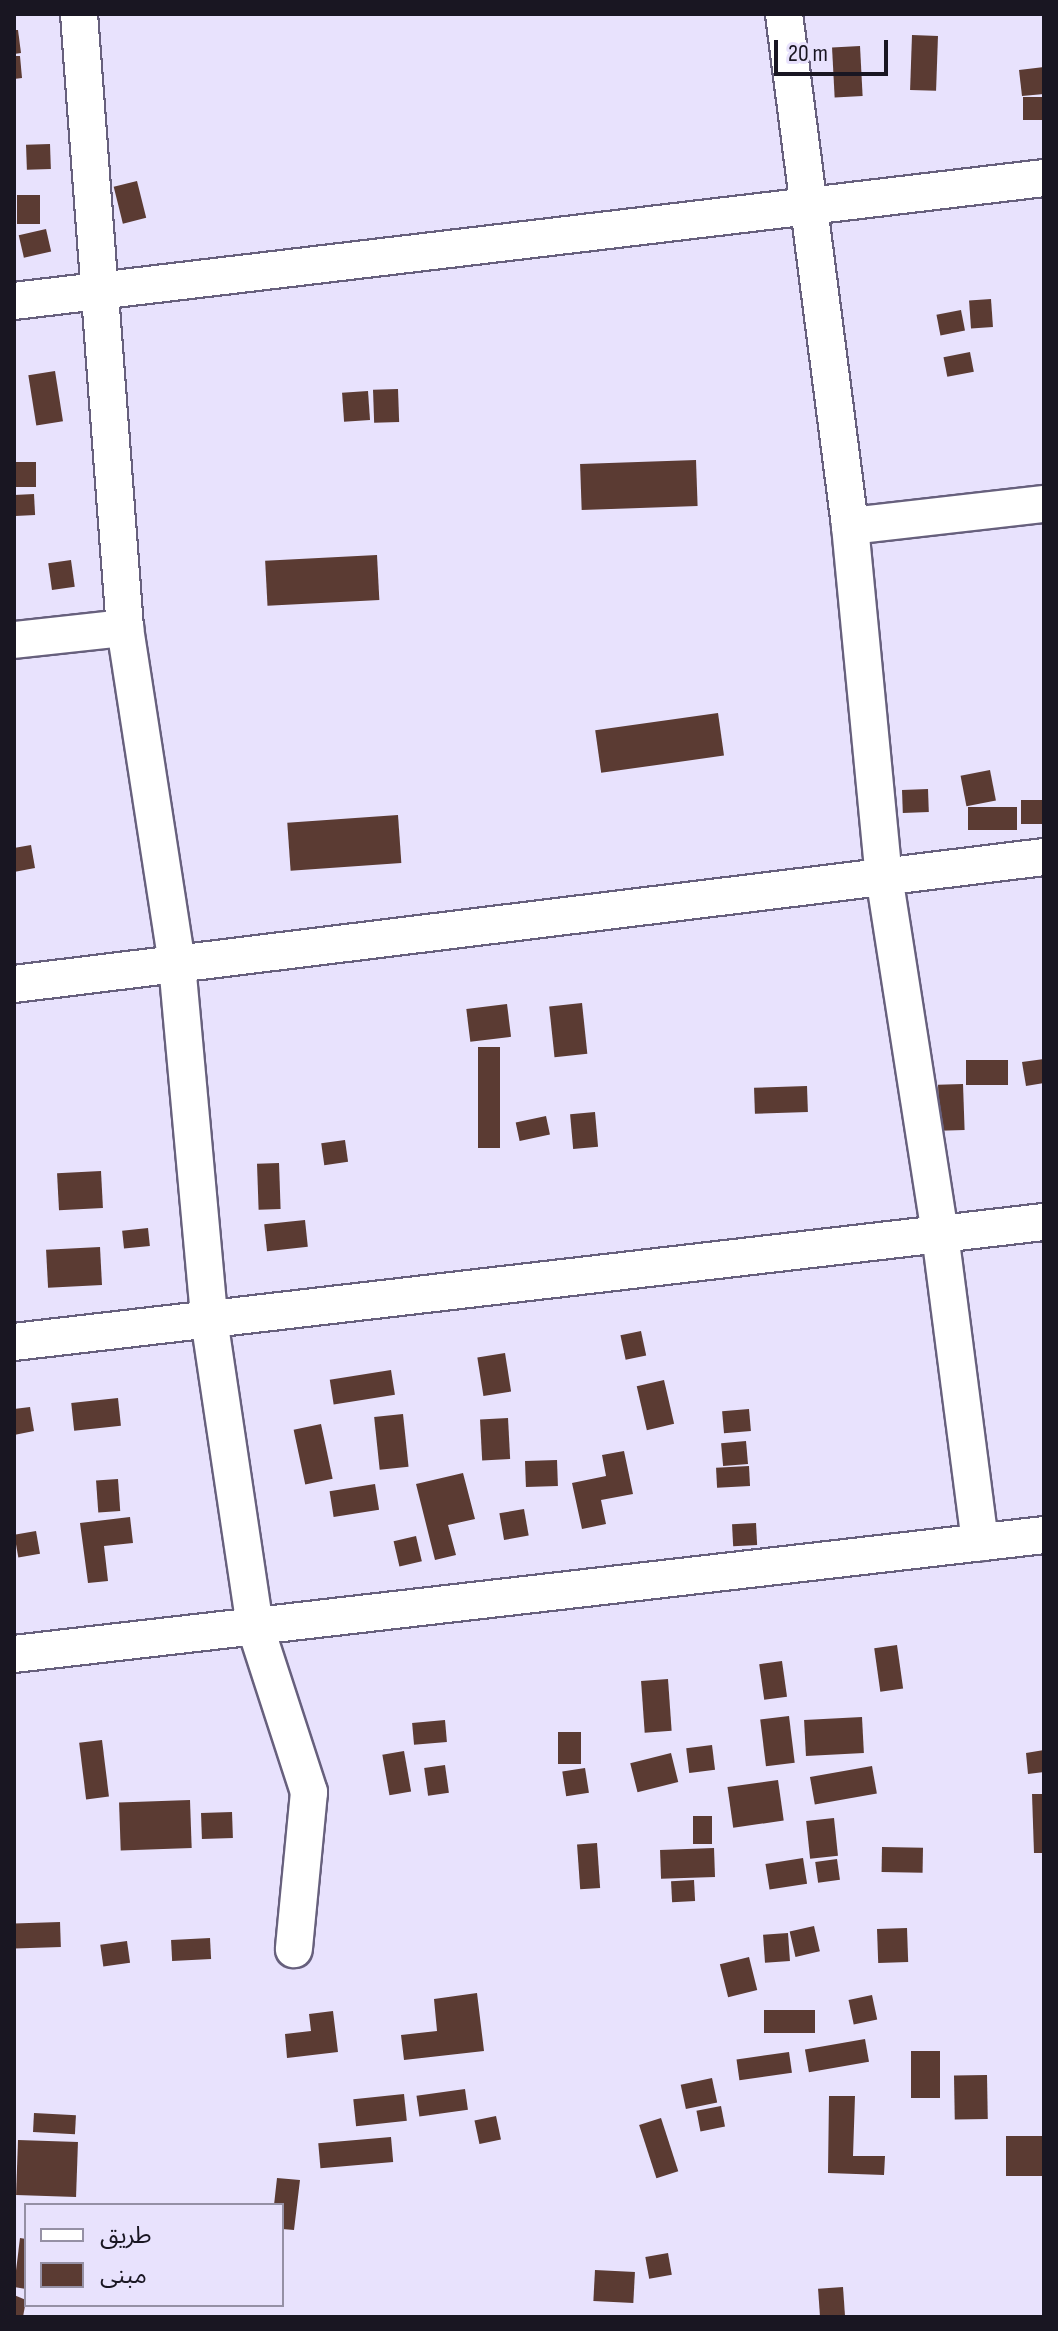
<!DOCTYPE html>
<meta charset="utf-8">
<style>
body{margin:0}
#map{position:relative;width:1058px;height:2331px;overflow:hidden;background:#e8e2fd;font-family:"Sofia Sans Condensed","Noto Sans Arabic",sans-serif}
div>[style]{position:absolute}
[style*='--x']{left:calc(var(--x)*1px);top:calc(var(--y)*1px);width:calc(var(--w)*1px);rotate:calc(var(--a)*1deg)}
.building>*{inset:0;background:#5b3b33;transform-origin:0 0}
.roads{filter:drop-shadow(2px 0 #67607d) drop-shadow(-2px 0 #67607d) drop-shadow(0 2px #67607d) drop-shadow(0 -2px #67607d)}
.street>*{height:36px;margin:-18px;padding:0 18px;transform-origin:18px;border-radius:18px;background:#fff}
span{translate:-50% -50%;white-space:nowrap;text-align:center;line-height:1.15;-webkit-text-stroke:8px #e8e2fd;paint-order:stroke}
.frame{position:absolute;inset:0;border:16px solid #191622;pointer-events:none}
.legend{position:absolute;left:24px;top:2203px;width:260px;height:104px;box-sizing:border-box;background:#e8e2fd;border:2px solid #9590a5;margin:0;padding:10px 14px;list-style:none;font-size:24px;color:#191622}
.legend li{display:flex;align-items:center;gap:16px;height:40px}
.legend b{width:40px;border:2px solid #9590a5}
.scale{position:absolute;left:774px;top:40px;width:114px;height:36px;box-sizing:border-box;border:4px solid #191622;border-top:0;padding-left:10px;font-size:24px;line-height:28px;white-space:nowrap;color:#191622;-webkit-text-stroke:6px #e8e2fd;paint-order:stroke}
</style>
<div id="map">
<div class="building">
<div style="clip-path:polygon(14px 30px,18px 30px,21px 53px,14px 54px)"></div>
<div style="left:912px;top:35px;width:26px;height:55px;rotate:2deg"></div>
<div style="left:860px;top:46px;width:50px;height:28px;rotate:87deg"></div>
<div style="clip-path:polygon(14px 56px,20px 56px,22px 78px,14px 79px)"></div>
<div style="clip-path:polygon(1044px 67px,1044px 94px,1022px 96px,1019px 70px)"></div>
<div style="left:1044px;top:97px;width:23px;height:21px;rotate:90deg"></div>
<div style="left:50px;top:144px;width:25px;height:24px;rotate:88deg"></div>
<div style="left:137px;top:181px;width:38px;height:24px;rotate:76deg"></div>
<div style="left:40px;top:195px;width:29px;height:23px;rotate:90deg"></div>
<div style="left:46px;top:229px;width:23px;height:28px;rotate:77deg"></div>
<div style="left:991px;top:299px;width:28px;height:22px;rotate:86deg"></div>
<div style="left:961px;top:310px;width:21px;height:25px;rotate:79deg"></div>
<div style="left:970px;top:352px;width:20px;height:27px;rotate:79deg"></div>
<div style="left:55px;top:371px;width:51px;height:27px;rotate:81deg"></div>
<div style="left:398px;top:389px;width:33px;height:25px;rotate:88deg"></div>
<div style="left:368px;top:391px;width:29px;height:26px;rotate:86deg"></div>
<div style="left:696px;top:460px;width:46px;height:116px;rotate:88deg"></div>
<div style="left:14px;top:462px;width:22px;height:25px"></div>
<div style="left:34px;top:494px;width:21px;height:20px;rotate:87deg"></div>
<div style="left:377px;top:555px;width:45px;height:112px;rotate:87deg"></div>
<div style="left:71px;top:560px;width:27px;height:23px;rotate:82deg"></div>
<div style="left:718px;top:713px;width:43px;height:124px;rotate:82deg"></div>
<div style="left:990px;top:770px;width:31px;height:30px;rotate:79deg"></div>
<div style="left:928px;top:789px;width:23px;height:26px;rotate:88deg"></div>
<div style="left:1044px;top:800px;width:24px;height:23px;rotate:90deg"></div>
<div style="left:1017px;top:807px;width:23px;height:49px;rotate:90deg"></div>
<div style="left:398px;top:815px;width:48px;height:111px;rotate:86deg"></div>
<div style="clip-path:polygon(31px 845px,35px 868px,14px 872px,14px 848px)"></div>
<div style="left:582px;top:1003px;width:51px;height:33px;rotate:84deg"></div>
<div style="left:507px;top:1004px;width:33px;height:41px;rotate:83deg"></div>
<div style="left:478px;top:1047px;width:22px;height:101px"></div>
<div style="clip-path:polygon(1044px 1059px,1044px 1083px,1026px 1086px,1022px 1062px)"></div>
<div style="left:1008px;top:1060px;width:25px;height:42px;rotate:90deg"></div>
<div style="left:963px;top:1084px;width:46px;height:25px;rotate:88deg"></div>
<div style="left:807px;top:1086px;width:26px;height:53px;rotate:88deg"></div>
<div style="left:595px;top:1112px;width:35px;height:25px;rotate:85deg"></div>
<div style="left:546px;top:1116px;width:19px;height:31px;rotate:78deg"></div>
<div style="left:345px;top:1140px;width:22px;height:24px;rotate:82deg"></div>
<div style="left:279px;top:1163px;width:46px;height:22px;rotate:88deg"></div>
<div style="left:101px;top:1171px;width:37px;height:44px;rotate:87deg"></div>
<div style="left:305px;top:1220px;width:27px;height:41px;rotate:84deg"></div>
<div style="left:148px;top:1228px;width:18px;height:26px;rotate:84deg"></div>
<div style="left:100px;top:1247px;width:38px;height:54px;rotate:87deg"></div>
<div style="left:641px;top:1331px;width:25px;height:21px;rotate:78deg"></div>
<div style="left:505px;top:1353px;width:39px;height:28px;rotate:81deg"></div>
<div style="left:391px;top:1370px;width:25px;height:62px;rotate:81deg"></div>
<div style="left:664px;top:1380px;width:45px;height:28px;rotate:77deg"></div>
<div style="left:118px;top:1398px;width:28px;height:47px;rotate:84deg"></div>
<div style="clip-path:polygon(30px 1407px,34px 1431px,14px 1435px,14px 1409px)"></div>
<div style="left:749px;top:1409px;width:22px;height:27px;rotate:85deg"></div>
<div style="left:403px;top:1414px;width:53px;height:29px;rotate:84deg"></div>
<div style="left:508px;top:1418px;width:41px;height:28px;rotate:87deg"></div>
<div style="left:321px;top:1424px;width:56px;height:28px;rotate:78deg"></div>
<div style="left:746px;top:1441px;width:23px;height:25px;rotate:85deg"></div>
<div style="clip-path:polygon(624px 1451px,633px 1494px,601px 1500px,606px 1524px,582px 1529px,572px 1483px,606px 1476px,602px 1455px)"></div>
<div style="left:557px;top:1460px;width:26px;height:32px;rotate:88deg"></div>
<div style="left:749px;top:1466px;width:20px;height:33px;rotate:87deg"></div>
<div style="clip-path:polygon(463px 1473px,475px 1519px,448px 1525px,456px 1555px,435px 1560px,416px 1484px)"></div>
<div style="left:118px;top:1479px;width:32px;height:22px;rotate:86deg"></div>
<div style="left:375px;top:1484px;width:26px;height:46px;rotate:81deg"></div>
<div style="left:524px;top:1509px;width:27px;height:25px;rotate:80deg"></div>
<div style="clip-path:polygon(130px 1517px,133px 1543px,104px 1546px,108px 1581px,88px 1583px,80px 1523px)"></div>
<div style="left:756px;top:1523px;width:22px;height:24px;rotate:87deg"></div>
<div style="left:36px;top:1531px;width:23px;height:22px;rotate:80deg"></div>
<div style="left:416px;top:1536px;width:26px;height:23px;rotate:77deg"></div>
<div style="left:897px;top:1645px;width:44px;height:23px;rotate:82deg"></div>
<div style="left:782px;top:1661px;width:36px;height:23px;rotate:82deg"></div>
<div style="left:668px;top:1679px;width:52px;height:27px;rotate:86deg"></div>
<div style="left:789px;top:1716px;width:47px;height:29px;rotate:83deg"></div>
<div style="left:862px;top:1717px;width:36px;height:58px;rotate:87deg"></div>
<div style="left:445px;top:1720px;width:22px;height:33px;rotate:85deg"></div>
<div style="left:558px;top:1732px;width:23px;height:32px"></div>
<div style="left:102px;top:1740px;width:57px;height:23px;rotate:83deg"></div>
<div style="left:712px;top:1745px;width:25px;height:26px;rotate:83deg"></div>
<div style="clip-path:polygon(1044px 1750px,1044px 1772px,1028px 1774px,1026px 1753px)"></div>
<div style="left:404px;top:1751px;width:41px;height:22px;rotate:80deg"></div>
<div style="left:671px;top:1753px;width:30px;height:42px;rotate:76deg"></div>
<div style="left:445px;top:1765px;width:28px;height:21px;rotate:82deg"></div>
<div style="left:872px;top:1766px;width:28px;height:63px;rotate:80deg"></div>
<div style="left:585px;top:1768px;width:25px;height:23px;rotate:81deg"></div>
<div style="left:778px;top:1780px;width:41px;height:51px;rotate:82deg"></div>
<div style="clip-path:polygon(1032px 1794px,1044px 1794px,1044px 1853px,1034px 1853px)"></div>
<div style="left:190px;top:1800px;width:48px;height:71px;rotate:88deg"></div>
<div style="left:232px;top:1812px;width:26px;height:31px;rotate:88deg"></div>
<div style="left:693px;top:1816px;width:19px;height:28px"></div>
<div style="left:834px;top:1818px;width:38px;height:28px;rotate:84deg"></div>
<div style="left:597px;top:1843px;width:45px;height:20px;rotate:86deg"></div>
<div style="left:882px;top:1847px;width:41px;height:25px;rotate:1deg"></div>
<div style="left:714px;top:1848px;width:29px;height:54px;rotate:88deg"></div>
<div style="left:803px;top:1858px;width:26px;height:38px;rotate:81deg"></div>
<div style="left:837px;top:1859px;width:21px;height:22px;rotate:82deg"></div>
<div style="left:694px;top:1880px;width:21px;height:23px;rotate:87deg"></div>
<div style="left:60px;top:1922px;width:25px;height:46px;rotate:88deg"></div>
<div style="left:814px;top:1926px;width:26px;height:25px;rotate:77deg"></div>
<div style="left:907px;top:1928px;width:34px;height:30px;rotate:88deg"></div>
<div style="left:788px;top:1933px;width:28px;height:25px;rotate:86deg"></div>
<div style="left:210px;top:1938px;width:21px;height:39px;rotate:87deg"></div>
<div style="left:127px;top:1941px;width:22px;height:27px;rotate:82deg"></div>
<div style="left:749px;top:1957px;width:34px;height:30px;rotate:76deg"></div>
<div style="clip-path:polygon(477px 1993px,484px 2051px,404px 2060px,401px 2035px,437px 2031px,434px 1999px)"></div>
<div style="left:872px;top:1995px;width:25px;height:24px;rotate:78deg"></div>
<div style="left:815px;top:2010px;width:23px;height:51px;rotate:90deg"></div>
<div style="clip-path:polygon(333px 2011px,338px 2052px,287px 2058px,285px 2034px,311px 2031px,309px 2014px)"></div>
<div style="left:865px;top:2039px;width:23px;height:61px;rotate:80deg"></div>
<div style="left:911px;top:2051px;width:29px;height:47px"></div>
<div style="left:789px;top:2052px;width:21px;height:53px;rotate:82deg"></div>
<div style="left:987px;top:2075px;width:44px;height:33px;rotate:89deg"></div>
<div style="left:712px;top:2078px;width:25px;height:32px;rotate:78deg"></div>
<div style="left:465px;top:2089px;width:21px;height:49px;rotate:82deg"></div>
<div style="left:404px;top:2094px;width:27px;height:51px;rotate:84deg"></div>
<div style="clip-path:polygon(829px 2096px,855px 2096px,853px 2156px,885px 2156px,884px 2175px,828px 2173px)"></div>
<div style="left:721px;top:2106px;width:21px;height:25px;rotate:79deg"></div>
<div style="left:34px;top:2113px;width:42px;height:19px;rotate:3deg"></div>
<div style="left:496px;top:2116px;width:24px;height:22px;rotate:78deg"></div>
<div style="left:661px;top:2118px;width:56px;height:23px;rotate:72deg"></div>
<div style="left:1044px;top:2136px;width:40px;height:38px;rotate:90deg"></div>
<div style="left:391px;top:2137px;width:25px;height:73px;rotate:85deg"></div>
<div style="left:18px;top:2140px;width:60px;height:55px;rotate:2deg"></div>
<div style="clip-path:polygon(277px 2178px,300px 2180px,294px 2230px,282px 2229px,282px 2205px,274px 2205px)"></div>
<div style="clip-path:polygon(20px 2238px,26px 2239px,26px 2289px,14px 2287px)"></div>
<div style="left:668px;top:2253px;width:22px;height:23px;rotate:80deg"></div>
<div style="left:595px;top:2270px;width:40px;height:31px;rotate:3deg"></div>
<div style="left:843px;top:2287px;width:30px;height:25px;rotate:86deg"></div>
<div style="clip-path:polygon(14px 2295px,26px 2300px,23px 2317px,14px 2317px)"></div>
</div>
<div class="roads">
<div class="street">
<div style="--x:79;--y:14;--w:616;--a:85.72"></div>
<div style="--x:125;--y:628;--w:340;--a:81.2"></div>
<div style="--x:177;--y:964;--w:356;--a:84.8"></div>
<div style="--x:209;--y:1319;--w:310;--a:81.5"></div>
<div style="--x:255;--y:1626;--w:175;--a:72"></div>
<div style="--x:309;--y:1792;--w:158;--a:95.5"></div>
<div style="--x:784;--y:14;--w:516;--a:82.65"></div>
<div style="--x:850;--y:526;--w:352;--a:84.5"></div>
<div style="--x:884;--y:876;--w:362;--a:81.1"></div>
<div style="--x:940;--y:1234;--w:311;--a:82.6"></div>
<div style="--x:14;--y:301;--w:1037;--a:-6.81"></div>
<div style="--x:850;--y:526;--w:195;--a:-6.5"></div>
<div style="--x:14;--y:640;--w:112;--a:-6.2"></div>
<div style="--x:14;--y:984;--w:1038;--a:-7.03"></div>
<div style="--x:14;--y:1342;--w:1037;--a:-6.65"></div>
<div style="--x:14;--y:1654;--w:1037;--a:-6.59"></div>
</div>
</div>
<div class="frame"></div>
<ul class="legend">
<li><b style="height:10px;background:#fff"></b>طريق</li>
<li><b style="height:22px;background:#5b3b33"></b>مبنى</li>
</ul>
<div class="scale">20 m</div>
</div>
